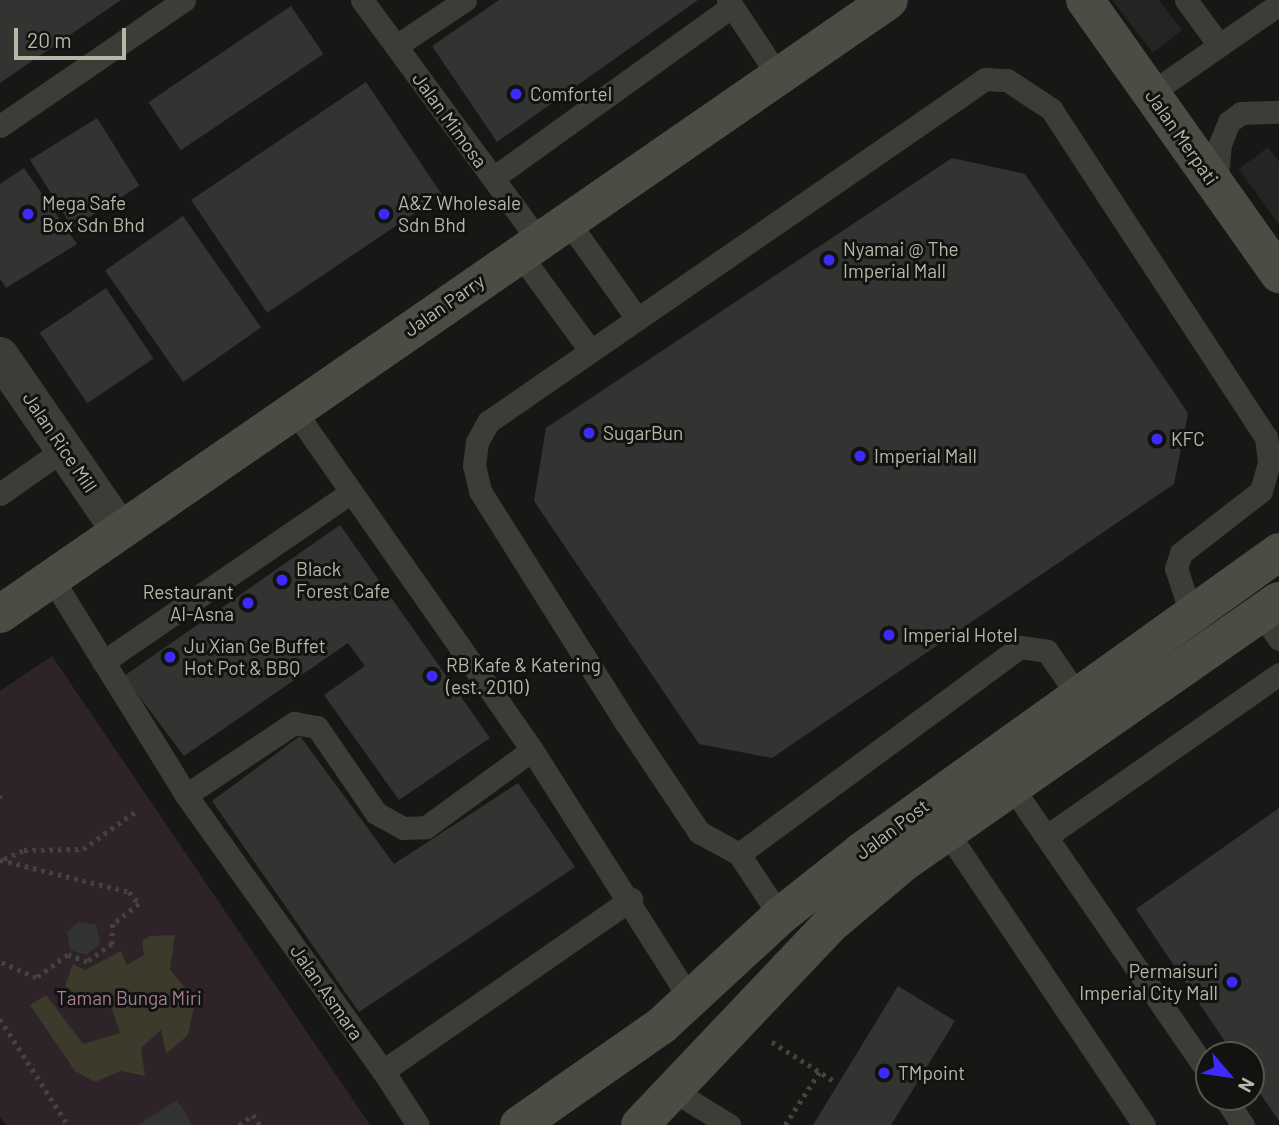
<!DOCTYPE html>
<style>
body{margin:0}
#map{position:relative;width:1279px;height:1125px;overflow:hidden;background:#171816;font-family:Barlow,sans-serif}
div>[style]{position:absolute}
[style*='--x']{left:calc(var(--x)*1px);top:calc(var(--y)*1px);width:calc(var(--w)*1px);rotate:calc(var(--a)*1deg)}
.built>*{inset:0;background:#232522}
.green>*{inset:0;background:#2d2328}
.water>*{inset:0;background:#3c3a2b}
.building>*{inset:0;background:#323431;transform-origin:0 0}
.path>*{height:4.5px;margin-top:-2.25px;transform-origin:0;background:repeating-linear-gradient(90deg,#43443c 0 3.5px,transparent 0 8.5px)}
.lane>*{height:23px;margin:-11.5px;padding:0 11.5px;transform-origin:11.5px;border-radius:11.5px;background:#3b3d36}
.street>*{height:38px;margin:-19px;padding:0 19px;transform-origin:19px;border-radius:19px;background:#3b3d36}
.secondary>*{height:38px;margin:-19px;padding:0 19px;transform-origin:19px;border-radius:19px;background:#4b4d44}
.dots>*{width:19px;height:19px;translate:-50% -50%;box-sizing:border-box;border:4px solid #121311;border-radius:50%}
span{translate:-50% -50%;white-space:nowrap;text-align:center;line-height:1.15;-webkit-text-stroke:6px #121311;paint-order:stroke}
.poi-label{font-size:19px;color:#b6b8a7}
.left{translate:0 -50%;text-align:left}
.right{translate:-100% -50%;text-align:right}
.street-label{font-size:19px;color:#b6b8a7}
.park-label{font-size:19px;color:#a47d91}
.north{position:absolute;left:1195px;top:1041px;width:70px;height:70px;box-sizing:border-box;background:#121311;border:2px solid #54554d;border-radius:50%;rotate:119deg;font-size:19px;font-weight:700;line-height:28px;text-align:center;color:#b6b8a7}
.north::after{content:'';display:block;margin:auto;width:24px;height:32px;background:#3d2bfb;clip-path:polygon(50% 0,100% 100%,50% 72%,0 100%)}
.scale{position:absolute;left:14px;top:28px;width:112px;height:32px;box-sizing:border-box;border:4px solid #b6b8a7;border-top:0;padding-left:9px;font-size:21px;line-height:24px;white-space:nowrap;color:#b6b8a7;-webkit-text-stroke:5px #121311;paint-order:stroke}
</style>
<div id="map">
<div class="built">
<div style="clip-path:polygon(1112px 0,1159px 0,1182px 30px,1153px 53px)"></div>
<div style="clip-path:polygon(1268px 147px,1279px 162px,1279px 225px,1239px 169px)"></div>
</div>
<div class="green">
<div style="clip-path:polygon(52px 656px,370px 1125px,6px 1125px,0 1116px,0 691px)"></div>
</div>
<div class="water">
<div style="clip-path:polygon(175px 935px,170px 969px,195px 1001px,188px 1035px,166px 1054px,161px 1030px,141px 1048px,145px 1076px,121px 1071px,95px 1082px,75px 1071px,30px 1005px,46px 995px,83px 1044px,120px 1033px,107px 994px,81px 999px,65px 986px,73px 964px,85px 970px,121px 951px,127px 965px,144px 955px,142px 941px,150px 936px)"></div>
</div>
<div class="building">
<div style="clip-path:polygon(0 0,121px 0,0 83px)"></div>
<div style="clip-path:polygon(499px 0,698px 0,497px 142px,432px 46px)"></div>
<div style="left:291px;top:6px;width:58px;height:172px;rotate:56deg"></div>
<div style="left:366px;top:82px;width:136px;height:211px;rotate:56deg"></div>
<div style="left:97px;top:118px;width:80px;height:79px;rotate:58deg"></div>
<div style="clip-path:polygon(952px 158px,1025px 174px,1188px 413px,1174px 484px,772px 758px,699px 744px,534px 501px,546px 428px)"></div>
<div style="clip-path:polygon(24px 168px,77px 244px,6px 288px,0 279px,0 184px)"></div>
<div style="left:183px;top:216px;width:136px;height:95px;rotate:55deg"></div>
<div style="left:106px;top:288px;width:85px;height:80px;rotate:56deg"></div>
<div style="clip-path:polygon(340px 525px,490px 738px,399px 800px,324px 695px,365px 666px,348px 643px,184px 756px,124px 676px)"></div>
<div style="clip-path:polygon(300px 736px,394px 864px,518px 783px,575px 867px,359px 1012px,212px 801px)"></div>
<div style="clip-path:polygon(1279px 808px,1279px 1121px,1251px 1080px,1251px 1055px,1234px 1055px,1136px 909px)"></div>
<div style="clip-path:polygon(78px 922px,96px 925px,100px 944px,86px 955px,70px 950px,67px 932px)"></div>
<div style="clip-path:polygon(898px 986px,955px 1021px,891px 1125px,813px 1125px)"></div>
<div style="clip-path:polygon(177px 1100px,193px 1125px,138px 1125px)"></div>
</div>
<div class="path">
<div style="--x:0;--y:795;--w:8;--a:90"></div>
<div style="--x:4;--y:859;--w:22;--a:-24"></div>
<div style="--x:24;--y:850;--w:59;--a:-1"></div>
<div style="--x:83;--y:849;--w:65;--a:-35.6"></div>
<div style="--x:0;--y:860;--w:133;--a:13.9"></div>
<div style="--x:129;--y:892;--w:16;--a:50"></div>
<div style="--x:139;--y:904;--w:33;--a:142"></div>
<div style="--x:113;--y:924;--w:20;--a:93"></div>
<div style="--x:112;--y:944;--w:31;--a:144"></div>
<div style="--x:87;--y:962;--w:20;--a:-160"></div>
<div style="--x:68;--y:955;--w:39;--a:144"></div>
<div style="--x:36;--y:978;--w:39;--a:-156"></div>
<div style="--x:0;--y:1019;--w:126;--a:57.3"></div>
<div style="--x:772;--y:1042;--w:73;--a:32.2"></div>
<div style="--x:239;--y:1125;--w:17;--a:-36"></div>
<div style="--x:253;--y:1115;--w:12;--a:55"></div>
<div style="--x:785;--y:1125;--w:64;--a:-57.1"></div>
</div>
<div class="lane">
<div style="--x:362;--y:0;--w:298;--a:53.7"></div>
<div style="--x:728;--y:0;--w:92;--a:56.5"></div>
<div style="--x:1186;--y:0;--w:56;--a:53.7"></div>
<div style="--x:396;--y:46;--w:83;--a:-33.7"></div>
<div style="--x:1151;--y:93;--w:156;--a:-34.8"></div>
<div style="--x:0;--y:126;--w:223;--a:-34.4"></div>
<div style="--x:493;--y:178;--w:294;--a:-35.7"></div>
<div style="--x:1216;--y:186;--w:42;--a:-84.6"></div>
<div style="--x:1220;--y:144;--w:24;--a:-68"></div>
<div style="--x:1229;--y:122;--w:15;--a:-37"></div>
<div style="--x:1241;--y:113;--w:38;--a:-2"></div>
<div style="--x:567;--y:220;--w:119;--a:54.6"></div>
<div style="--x:519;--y:253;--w:120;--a:53.8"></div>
<div style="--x:294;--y:410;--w:415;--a:55"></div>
<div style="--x:532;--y:750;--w:297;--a:57.6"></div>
<div style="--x:0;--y:494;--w:78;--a:-35.1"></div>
<div style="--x:51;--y:577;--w:256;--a:58.2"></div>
<div style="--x:186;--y:795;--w:339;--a:54.5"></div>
<div style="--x:383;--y:1071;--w:302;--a:-34.7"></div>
<div style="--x:1262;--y:614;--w:30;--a:56"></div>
<div style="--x:103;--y:662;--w:301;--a:-34.4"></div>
<div style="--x:1012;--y:787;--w:348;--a:55.5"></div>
<div style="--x:186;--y:795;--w:130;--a:-33.7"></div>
<div style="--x:294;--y:723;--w:23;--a:10"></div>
<div style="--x:317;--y:727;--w:104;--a:55.5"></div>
<div style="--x:376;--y:813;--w:31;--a:29"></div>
<div style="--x:403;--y:828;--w:23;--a:-2"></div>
<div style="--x:426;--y:827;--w:131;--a:-36"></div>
<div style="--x:947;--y:832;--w:353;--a:56.1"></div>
<div style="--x:1047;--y:836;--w:283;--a:-34.9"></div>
<div style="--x:739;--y:854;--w:349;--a:-36.4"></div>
<div style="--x:1020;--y:647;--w:27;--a:8"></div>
<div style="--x:1047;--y:651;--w:51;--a:55.4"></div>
<div style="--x:780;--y:916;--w:74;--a:-123.5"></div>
<div style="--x:739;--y:854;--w:46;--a:-151.2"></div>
<div style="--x:699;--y:832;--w:131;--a:-123.8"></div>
<div style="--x:626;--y:723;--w:274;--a:-122.2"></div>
<div style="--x:480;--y:491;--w:26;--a:-103"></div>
<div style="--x:474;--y:466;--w:24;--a:-83"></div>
<div style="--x:477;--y:442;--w:23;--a:-61"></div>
<div style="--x:488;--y:422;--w:604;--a:-34.61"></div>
<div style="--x:985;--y:79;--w:22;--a:3"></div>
<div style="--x:1007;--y:80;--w:53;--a:33.4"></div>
<div style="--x:1051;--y:109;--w:392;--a:56.8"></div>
<div style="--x:1266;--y:437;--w:26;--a:83"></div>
<div style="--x:1269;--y:463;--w:29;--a:106"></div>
<div style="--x:1261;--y:491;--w:101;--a:142.2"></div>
<div style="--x:1181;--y:553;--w:16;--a:108"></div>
<div style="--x:1176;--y:568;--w:48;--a:71.9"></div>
<div style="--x:383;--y:1071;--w:64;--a:57.1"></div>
<div style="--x:674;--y:1091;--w:65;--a:31.7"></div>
<div style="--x:1224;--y:1097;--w:34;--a:56"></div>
</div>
<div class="street">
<div style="--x:0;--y:356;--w:210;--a:55.5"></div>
</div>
<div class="secondary">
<div style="--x:1085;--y:0;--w:336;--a:54.7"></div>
<div style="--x:0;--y:614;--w:1080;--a:-34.63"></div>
<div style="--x:519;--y:1125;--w:173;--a:-34.9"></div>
<div style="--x:661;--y:1026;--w:162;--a:-42.7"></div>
<div style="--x:780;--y:916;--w:105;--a:-38.4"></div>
<div style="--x:862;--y:851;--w:513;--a:-35.64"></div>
<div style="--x:640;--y:1125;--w:279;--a:-46.5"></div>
<div style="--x:832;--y:923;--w:93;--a:-40.2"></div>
<div style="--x:903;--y:863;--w:458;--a:-34.9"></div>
</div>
<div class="dots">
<div style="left:516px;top:94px;background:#3d2bfb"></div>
<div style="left:28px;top:214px;background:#3d2bfb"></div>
<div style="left:384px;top:214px;background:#3d2bfb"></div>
<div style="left:829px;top:260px;background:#3d2bfb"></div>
<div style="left:589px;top:433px;background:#3d2bfb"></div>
<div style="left:1157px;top:439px;background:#3d2bfb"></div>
<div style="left:860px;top:456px;background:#3d2bfb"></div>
<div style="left:282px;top:580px;background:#3d2bfb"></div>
<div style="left:248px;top:603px;background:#3d2bfb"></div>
<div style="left:889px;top:635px;background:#3d2bfb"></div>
<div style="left:170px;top:657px;background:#3d2bfb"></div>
<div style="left:432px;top:676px;background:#3d2bfb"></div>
<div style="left:1232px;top:982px;background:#3d2bfb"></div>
<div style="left:884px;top:1073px;background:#3d2bfb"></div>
</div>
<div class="poi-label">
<span class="left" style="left:530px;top:94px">Comfortel</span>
<span class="left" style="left:42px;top:214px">Mega Safe<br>Box Sdn Bhd</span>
<span class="left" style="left:398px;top:214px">A&amp;Z Wholesale<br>Sdn Bhd</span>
<span class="left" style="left:843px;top:260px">Nyamai @ The<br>Imperial Mall</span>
<span class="left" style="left:603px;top:433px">SugarBun</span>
<span class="left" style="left:1171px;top:439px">KFC</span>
<span class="left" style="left:874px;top:456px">Imperial Mall</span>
<span class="left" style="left:296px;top:580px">Black<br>Forest Cafe</span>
<span class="right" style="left:234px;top:603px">Restaurant<br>Al-Asna</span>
<span class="left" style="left:903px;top:635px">Imperial Hotel</span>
<span class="left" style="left:184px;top:657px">Ju Xian Ge Buffet<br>Hot Pot &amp; BBQ</span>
<span class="left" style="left:446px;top:676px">RB Kafe &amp; Katering<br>(est. 2010)</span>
<span class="right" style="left:1218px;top:982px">Permaisuri<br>Imperial City Mall</span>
<span class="left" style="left:898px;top:1073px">TMpoint</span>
</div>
<div class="street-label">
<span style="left:450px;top:120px;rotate:54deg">Jalan Mimosa</span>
<span style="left:1182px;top:137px;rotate:55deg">Jalan Merpati</span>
<span style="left:444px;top:305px;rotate:-35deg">Jalan Parry</span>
<span style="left:60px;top:442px;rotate:56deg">Jalan Rice Mill</span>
<span style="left:892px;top:829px;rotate:-37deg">Jalan Post</span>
<span style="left:327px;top:992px;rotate:55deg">Jalan Asmara</span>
</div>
<div class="park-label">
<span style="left:129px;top:998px">Taman Bunga Miri</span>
</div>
<div class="north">N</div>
<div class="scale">20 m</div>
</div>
